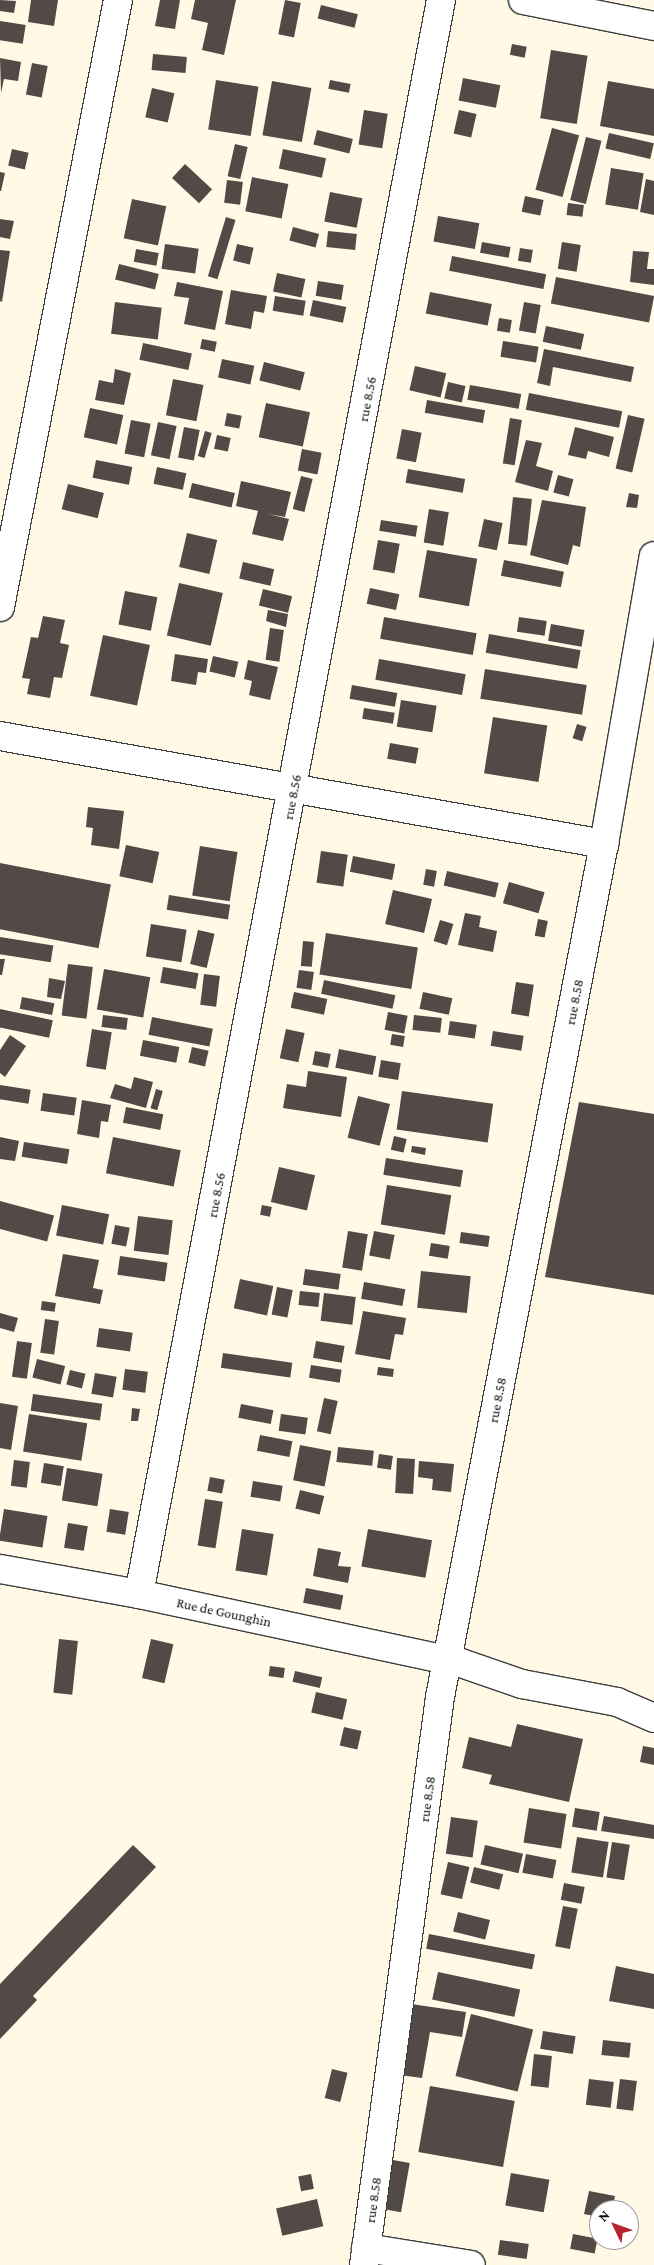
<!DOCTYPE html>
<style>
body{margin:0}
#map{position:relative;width:654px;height:2265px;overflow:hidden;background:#fff9e6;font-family:"Crimson Pro",serif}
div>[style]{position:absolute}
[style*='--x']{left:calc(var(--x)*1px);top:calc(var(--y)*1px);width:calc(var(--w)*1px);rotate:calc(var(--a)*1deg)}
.building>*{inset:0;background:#524a46;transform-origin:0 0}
.roads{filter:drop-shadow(1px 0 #3d3d3d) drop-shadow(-1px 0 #3d3d3d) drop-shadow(0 1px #3d3d3d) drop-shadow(0 -1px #3d3d3d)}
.minor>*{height:28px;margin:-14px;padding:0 14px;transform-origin:14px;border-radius:14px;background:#fff}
span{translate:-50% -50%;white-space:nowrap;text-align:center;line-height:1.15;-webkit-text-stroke:5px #fff;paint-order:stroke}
.street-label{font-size:14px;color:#0a0a0a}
.north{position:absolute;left:589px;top:2200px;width:50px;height:50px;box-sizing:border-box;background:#fff;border:1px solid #9d9d9d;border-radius:50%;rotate:312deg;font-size:14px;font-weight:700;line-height:20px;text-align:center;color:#0a0a0a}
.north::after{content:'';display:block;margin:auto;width:18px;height:22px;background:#b82333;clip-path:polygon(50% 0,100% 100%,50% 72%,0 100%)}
</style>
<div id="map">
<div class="building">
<div style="clip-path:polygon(0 0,16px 1px,14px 13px,0 11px)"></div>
<div style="clip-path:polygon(31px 0,58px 0,54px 26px,28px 22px)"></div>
<div style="clip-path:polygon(160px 0,180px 0,175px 29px,155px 26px)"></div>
<div style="clip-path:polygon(195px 0,236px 0,224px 55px,202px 50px,208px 23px,191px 19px)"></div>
<div style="left:285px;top:0;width:16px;height:35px;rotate:11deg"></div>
<div style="left:321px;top:5px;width:38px;height:14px;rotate:14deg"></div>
<div style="left:0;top:21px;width:26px;height:19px;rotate:9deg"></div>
<div style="left:512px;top:44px;width:15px;height:11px;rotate:11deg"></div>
<div style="left:551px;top:50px;width:37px;height:69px;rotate:9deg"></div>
<div style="left:153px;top:54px;width:34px;height:16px;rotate:5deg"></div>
<div style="clip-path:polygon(0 58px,21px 62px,18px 81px,4px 79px,1px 93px)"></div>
<div style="left:32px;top:63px;width:16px;height:32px;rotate:11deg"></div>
<div style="left:463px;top:78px;width:38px;height:23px;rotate:11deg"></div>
<div style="left:216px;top:80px;width:43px;height:50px;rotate:9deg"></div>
<div style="left:330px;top:80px;width:21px;height:9px;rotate:11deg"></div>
<div style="left:272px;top:81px;width:40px;height:55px;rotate:10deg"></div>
<div style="clip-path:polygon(608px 81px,654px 89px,654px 136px,600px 126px)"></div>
<div style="left:152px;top:88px;width:23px;height:30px;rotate:13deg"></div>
<div style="left:364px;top:110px;width:24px;height:35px;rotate:9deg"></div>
<div style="left:459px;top:110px;width:18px;height:24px;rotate:13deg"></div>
<div style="left:552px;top:128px;width:28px;height:64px;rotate:15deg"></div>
<div style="left:317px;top:130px;width:37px;height:15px;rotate:14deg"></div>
<div style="left:609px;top:133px;width:46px;height:16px;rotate:13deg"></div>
<div style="left:586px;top:137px;width:16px;height:65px;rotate:14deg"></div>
<div style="left:235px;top:144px;width:13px;height:33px;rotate:13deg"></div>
<div style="left:12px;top:149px;width:17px;height:17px;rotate:13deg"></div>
<div style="left:283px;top:149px;width:44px;height:20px;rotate:12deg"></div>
<div style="left:185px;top:164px;width:37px;height:19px;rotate:43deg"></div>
<div style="left:611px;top:168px;width:33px;height:37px;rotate:9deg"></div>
<div style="clip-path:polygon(0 172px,5px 173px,1px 191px,0 191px)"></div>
<div style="left:252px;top:177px;width:37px;height:35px;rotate:11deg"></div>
<div style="clip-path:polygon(646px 179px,654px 181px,654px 215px,640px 212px)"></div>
<div style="left:227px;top:180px;width:16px;height:23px;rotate:7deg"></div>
<div style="left:330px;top:192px;width:33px;height:30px;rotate:11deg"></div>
<div style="left:525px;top:196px;width:19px;height:16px;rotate:12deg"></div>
<div style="left:132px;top:199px;width:35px;height:40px;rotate:12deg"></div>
<div style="left:568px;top:203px;width:16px;height:12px;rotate:7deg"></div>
<div style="left:438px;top:216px;width:42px;height:26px;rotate:10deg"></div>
<div style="left:226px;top:217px;width:10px;height:62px;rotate:17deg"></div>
<div style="clip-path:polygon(0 219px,14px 221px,10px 239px,0 237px)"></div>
<div style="left:293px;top:227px;width:27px;height:14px;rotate:15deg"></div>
<div style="left:328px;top:231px;width:29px;height:16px;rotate:6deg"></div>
<div style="left:482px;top:242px;width:29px;height:11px;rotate:10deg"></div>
<div style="left:562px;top:242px;width:19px;height:27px;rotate:9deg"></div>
<div style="left:165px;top:244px;width:34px;height:25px;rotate:8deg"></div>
<div style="left:237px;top:244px;width:17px;height:17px;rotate:13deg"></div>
<div style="left:520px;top:248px;width:13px;height:13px;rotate:9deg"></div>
<div style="left:136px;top:249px;width:23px;height:13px;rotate:10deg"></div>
<div style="clip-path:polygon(0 250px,10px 251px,2px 302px,0 301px)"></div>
<div style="clip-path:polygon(633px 251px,649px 252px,647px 269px,654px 269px,654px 285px,630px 282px)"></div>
<div style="left:452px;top:256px;width:96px;height:15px;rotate:11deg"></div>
<div style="left:119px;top:264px;width:41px;height:16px;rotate:14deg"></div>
<div style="left:277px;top:273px;width:29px;height:19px;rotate:12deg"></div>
<div style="left:556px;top:277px;width:100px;height:27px;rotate:11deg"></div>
<div style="left:318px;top:281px;width:26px;height:15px;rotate:9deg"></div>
<div style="clip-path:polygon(177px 282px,223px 291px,215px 330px,184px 324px,189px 298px,174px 296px)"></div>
<div style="clip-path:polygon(231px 290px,267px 296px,264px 313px,254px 311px,251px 329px,225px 324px)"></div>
<div style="left:430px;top:292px;width:63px;height:22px;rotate:11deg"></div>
<div style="left:275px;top:296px;width:31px;height:15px;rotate:9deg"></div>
<div style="left:313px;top:300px;width:34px;height:16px;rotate:12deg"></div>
<div style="left:115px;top:302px;width:47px;height:32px;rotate:7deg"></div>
<div style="left:524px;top:302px;width:17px;height:29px;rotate:10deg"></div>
<div style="left:499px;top:318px;width:13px;height:13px;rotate:9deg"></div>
<div style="left:546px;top:326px;width:39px;height:16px;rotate:12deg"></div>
<div style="left:202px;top:339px;width:15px;height:10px;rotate:11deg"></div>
<div style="left:503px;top:341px;width:36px;height:16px;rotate:9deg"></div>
<div style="left:143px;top:343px;width:50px;height:17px;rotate:12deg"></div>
<div style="clip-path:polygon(544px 349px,634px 367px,631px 382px,553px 367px,550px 386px,537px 383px)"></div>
<div style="left:222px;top:359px;width:33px;height:19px;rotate:12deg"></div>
<div style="left:264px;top:362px;width:42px;height:19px;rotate:14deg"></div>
<div style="left:415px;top:366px;width:32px;height:25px;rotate:13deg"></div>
<div style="clip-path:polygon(115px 369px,131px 373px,124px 405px,95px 400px,99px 380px,113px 383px)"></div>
<div style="left:173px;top:379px;width:31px;height:37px;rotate:11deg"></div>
<div style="left:448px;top:382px;width:18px;height:17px;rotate:13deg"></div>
<div style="left:470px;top:385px;width:52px;height:15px;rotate:10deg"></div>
<div style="left:529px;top:393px;width:95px;height:17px;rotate:11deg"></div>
<div style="left:427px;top:400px;width:59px;height:13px;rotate:10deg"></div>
<div style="left:266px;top:403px;width:45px;height:35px;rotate:12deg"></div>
<div style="left:90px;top:408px;width:34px;height:30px;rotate:12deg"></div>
<div style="left:227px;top:413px;width:15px;height:13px;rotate:11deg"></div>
<div style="left:628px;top:415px;width:17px;height:55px;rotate:13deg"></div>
<div style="left:510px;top:418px;width:12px;height:46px;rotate:9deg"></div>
<div style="left:131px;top:420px;width:20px;height:34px;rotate:11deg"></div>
<div style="left:158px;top:422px;width:19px;height:34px;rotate:12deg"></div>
<div style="left:184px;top:427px;width:16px;height:31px;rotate:11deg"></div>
<div style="clip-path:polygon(575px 427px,614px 437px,609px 457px,588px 451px,586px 459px,568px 455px)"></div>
<div style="left:402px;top:429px;width:20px;height:30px;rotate:11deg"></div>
<div style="left:205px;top:431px;width:7px;height:26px;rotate:16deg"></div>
<div style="left:217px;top:435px;width:14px;height:14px;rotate:12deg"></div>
<div style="clip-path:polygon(526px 440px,542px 443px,536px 466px,553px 471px,548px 491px,515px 482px)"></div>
<div style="left:302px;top:449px;width:20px;height:22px;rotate:11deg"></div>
<div style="left:96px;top:460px;width:37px;height:18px;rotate:11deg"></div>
<div style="left:157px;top:467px;width:30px;height:17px;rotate:12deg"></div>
<div style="left:408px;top:469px;width:58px;height:14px;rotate:10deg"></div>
<div style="left:558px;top:475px;width:16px;height:18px;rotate:15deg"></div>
<div style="left:301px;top:476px;width:12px;height:34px;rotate:14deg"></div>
<div style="clip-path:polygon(241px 481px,291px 492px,285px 517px,268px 514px,289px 519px,283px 541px,252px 534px,258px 511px,236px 506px)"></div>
<div style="left:192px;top:483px;width:44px;height:15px;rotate:13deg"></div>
<div style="left:68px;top:484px;width:37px;height:26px;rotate:14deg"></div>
<div style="clip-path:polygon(629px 493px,639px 495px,637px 508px,626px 507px)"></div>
<div style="left:513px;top:497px;width:19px;height:47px;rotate:6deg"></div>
<div style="clip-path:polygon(542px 500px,586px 507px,580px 547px,573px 545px,568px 565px,530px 555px)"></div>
<div style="left:429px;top:509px;width:20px;height:34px;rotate:9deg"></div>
<div style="left:484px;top:519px;width:19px;height:28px;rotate:12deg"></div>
<div style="left:381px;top:520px;width:37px;height:11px;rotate:9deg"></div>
<div style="left:187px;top:533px;width:31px;height:35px;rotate:13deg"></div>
<div style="left:378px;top:540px;width:22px;height:30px;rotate:10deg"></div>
<div style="left:427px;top:550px;width:51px;height:48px;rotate:10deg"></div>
<div style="left:504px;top:560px;width:61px;height:16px;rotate:11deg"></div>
<div style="left:243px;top:562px;width:32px;height:17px;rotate:13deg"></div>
<div style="left:179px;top:583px;width:45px;height:54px;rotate:13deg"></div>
<div style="left:370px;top:588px;width:30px;height:16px;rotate:12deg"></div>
<div style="left:263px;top:589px;width:30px;height:17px;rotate:14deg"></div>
<div style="left:125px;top:591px;width:33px;height:34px;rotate:11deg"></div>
<div style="clip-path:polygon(268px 610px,288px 614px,286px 627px,266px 621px)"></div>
<div style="clip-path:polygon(43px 616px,65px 620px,60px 643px,69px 645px,62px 678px,54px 677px,50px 698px,27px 694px,30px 679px,22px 678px,31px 637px,38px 638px)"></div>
<div style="left:384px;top:617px;width:94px;height:22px;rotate:10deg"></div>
<div style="left:519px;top:617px;width:28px;height:15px;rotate:8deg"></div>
<div style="left:551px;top:624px;width:34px;height:17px;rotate:10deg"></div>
<div style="left:270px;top:628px;width:14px;height:32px;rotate:8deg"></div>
<div style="left:489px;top:634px;width:93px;height:19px;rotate:10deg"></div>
<div style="left:103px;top:635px;width:48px;height:62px;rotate:12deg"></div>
<div style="clip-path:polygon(175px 654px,208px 659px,206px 673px,198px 672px,196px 685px,171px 681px)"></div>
<div style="left:213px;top:656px;width:26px;height:16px;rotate:13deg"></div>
<div style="left:379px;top:659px;width:88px;height:21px;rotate:10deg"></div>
<div style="clip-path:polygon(248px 660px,278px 667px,270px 700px,249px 695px,252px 681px,244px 679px)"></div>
<div style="left:485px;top:669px;width:103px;height:30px;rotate:9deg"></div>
<div style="left:352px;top:685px;width:46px;height:14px;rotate:10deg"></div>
<div style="left:401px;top:700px;width:36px;height:27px;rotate:9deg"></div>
<div style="left:364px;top:708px;width:31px;height:11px;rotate:9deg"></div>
<div style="left:493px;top:717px;width:55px;height:57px;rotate:9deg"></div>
<div style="left:577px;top:724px;width:10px;height:15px;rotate:17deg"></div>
<div style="left:390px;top:743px;width:29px;height:16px;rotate:10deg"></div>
<div style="clip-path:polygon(88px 807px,124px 811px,119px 849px,91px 845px,93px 828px,86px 827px)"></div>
<div style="left:126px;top:845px;width:34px;height:32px;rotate:12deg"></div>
<div style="left:200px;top:846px;width:38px;height:50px;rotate:9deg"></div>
<div style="left:321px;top:851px;width:27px;height:32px;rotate:8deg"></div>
<div style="left:353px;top:856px;width:43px;height:16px;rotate:11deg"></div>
<div style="left:0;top:863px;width:113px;height:65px;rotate:11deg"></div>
<div style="left:426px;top:869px;width:11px;height:16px;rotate:10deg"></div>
<div style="left:447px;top:871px;width:53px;height:15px;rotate:13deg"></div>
<div style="left:509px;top:882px;width:37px;height:22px;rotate:16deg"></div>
<div style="left:393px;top:890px;width:40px;height:35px;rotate:13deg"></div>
<div style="left:169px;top:895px;width:62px;height:15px;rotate:9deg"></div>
<div style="clip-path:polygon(465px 913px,481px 916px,479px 927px,497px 931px,493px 952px,458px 945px)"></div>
<div style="left:538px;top:919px;width:10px;height:17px;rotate:11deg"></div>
<div style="left:440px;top:920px;width:14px;height:22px;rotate:17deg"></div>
<div style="left:151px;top:924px;width:36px;height:33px;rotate:9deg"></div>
<div style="left:198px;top:930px;width:17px;height:35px;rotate:13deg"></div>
<div style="left:326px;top:933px;width:93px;height:42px;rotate:9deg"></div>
<div style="left:0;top:937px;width:54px;height:17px;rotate:9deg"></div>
<div style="left:303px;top:941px;width:11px;height:25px;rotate:5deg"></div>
<div style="clip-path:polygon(0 959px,5px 959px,2px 975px,0 975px)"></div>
<div style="left:68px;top:964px;width:25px;height:52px;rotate:7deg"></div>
<div style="left:163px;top:967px;width:36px;height:16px;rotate:10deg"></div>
<div style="left:104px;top:969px;width:47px;height:41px;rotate:10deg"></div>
<div style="left:299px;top:970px;width:15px;height:18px;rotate:8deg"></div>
<div style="left:204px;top:974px;width:16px;height:31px;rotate:7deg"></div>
<div style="clip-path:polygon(49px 978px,65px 981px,61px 999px,47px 997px)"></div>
<div style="left:324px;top:980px;width:73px;height:14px;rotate:12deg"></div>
<div style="left:516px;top:982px;width:18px;height:32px;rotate:9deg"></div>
<div style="left:294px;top:992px;width:34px;height:16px;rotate:12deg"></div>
<div style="left:423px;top:992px;width:30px;height:17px;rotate:12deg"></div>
<div style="left:22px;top:997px;width:33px;height:12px;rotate:11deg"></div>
<div style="left:0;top:1009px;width:54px;height:18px;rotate:12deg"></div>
<div style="left:388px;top:1012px;width:20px;height:18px;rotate:11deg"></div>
<div style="left:103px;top:1015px;width:25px;height:12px;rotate:7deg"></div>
<div style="left:414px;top:1015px;width:28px;height:15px;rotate:6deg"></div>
<div style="left:152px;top:1017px;width:62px;height:18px;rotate:11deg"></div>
<div style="left:450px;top:1021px;width:27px;height:14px;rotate:8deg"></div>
<div style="left:92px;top:1029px;width:20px;height:38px;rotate:9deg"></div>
<div style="left:286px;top:1029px;width:19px;height:30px;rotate:12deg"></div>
<div style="left:493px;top:1031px;width:31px;height:15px;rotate:9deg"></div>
<div style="left:392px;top:1034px;width:13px;height:11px;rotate:9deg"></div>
<div style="clip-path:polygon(10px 1035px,26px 1046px,5px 1077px,0 1073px,0 1050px)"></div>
<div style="left:143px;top:1040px;width:37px;height:16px;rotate:11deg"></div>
<div style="left:192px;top:1047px;width:17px;height:16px;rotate:13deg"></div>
<div style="left:339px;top:1049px;width:38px;height:19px;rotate:11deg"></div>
<div style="left:315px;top:1051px;width:16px;height:14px;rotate:11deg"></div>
<div style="left:381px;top:1060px;width:20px;height:17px;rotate:9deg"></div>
<div style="clip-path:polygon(308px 1071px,347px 1077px,341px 1117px,283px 1108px,287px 1084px,306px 1087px)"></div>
<div style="clip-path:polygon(134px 1077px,153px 1082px,146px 1108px,110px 1098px,115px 1084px,131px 1089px)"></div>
<div style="left:0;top:1085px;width:31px;height:14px;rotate:9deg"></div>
<div style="left:156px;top:1089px;width:7px;height:20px;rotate:16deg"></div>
<div style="left:402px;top:1091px;width:92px;height:39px;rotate:8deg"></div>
<div style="left:43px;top:1093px;width:34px;height:18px;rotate:8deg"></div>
<div style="left:358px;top:1096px;width:33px;height:43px;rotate:14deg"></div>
<div style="clip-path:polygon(82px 1100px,111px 1105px,108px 1122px,101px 1121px,99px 1138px,77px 1134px)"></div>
<div style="clip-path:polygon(579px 1102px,654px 1114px,654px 1295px,545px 1277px)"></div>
<div style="left:126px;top:1107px;width:38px;height:16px;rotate:11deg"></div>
<div style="left:394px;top:1136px;width:13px;height:14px;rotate:13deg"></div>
<div style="clip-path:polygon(0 1137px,19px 1141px,15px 1161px,0 1159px)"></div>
<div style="left:113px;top:1137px;width:69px;height:37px;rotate:11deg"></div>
<div style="left:24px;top:1142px;width:46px;height:15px;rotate:9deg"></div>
<div style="clip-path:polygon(412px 1146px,426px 1148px,425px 1155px,411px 1152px)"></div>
<div style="left:386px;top:1158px;width:78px;height:17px;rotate:9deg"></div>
<div style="left:279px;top:1167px;width:37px;height:36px;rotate:13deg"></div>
<div style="left:387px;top:1185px;width:65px;height:40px;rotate:9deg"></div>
<div style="left:0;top:1201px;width:56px;height:27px;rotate:15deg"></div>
<div style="left:62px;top:1205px;width:48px;height:31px;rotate:11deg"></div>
<div style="left:262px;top:1205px;width:10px;height:10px;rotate:11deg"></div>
<div style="left:138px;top:1216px;width:35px;height:35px;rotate:7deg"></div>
<div style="left:115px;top:1225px;width:15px;height:19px;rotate:11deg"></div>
<div style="left:348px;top:1231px;width:20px;height:37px;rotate:9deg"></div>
<div style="left:374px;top:1231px;width:21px;height:25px;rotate:11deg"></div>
<div style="left:461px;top:1232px;width:29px;height:11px;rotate:8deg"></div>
<div style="left:431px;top:1243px;width:19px;height:13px;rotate:9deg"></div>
<div style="clip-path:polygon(63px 1254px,99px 1260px,93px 1288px,103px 1290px,100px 1304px,55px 1296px)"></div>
<div style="left:120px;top:1256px;width:48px;height:19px;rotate:8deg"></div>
<div style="left:305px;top:1269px;width:36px;height:16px;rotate:8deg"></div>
<div style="left:421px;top:1271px;width:50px;height:37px;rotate:6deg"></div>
<div style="left:240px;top:1279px;width:34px;height:30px;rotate:12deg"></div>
<div style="left:364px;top:1282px;width:42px;height:17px;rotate:10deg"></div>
<div style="left:277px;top:1287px;width:16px;height:28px;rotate:11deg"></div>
<div style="left:300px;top:1291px;width:20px;height:14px;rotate:6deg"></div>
<div style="left:324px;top:1293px;width:32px;height:28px;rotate:7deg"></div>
<div style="left:42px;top:1301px;width:14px;height:9px;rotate:8deg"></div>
<div style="clip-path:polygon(363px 1311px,406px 1318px,403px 1335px,395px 1334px,390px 1360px,355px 1354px)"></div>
<div style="clip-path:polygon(0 1313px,18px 1318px,14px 1332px,0 1328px)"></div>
<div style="left:45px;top:1319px;width:14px;height:34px;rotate:8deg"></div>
<div style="left:99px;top:1328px;width:34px;height:19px;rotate:8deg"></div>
<div style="left:17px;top:1341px;width:15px;height:36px;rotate:8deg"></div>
<div style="left:316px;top:1341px;width:29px;height:17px;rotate:10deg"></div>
<div style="left:223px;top:1353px;width:70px;height:15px;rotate:8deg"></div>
<div style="left:37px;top:1359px;width:29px;height:19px;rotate:14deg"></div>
<div style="left:311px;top:1365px;width:31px;height:13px;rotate:9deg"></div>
<div style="left:378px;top:1367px;width:16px;height:8px;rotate:7deg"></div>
<div style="left:125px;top:1369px;width:23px;height:21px;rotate:7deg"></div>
<div style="left:70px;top:1370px;width:16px;height:15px;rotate:14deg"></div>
<div style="left:95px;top:1373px;width:22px;height:21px;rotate:10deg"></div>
<div style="left:33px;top:1394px;width:70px;height:17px;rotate:8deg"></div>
<div style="left:324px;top:1398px;width:14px;height:34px;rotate:12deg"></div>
<div style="clip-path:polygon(0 1403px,18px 1406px,11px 1450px,0 1448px)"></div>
<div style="left:241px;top:1404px;width:33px;height:14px;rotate:11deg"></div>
<div style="clip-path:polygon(132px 1408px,140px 1409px,138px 1421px,131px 1421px)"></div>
<div style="left:29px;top:1414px;width:59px;height:38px;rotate:9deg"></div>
<div style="left:281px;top:1414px;width:27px;height:17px;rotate:8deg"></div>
<div style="left:260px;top:1435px;width:33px;height:16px;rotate:11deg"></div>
<div style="left:300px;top:1445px;width:32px;height:36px;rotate:11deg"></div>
<div style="left:338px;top:1447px;width:36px;height:15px;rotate:6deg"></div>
<div style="left:379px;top:1454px;width:14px;height:14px;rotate:8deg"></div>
<div style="left:397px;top:1458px;width:18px;height:35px;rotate:3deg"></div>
<div style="left:14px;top:1460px;width:16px;height:26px;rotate:7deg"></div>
<div style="clip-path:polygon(419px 1461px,454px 1464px,451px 1492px,432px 1490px,433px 1479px,418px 1477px)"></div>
<div style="left:44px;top:1463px;width:20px;height:20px;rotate:9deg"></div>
<div style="left:67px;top:1468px;width:36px;height:33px;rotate:9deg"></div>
<div style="left:210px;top:1477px;width:15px;height:14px;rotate:11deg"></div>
<div style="left:253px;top:1481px;width:30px;height:16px;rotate:9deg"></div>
<div style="left:300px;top:1490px;width:25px;height:19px;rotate:14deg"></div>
<div style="left:205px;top:1499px;width:18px;height:47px;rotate:9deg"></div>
<div style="left:4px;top:1509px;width:44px;height:32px;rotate:9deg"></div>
<div style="left:110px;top:1509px;width:19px;height:23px;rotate:9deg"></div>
<div style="left:68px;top:1523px;width:20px;height:25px;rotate:9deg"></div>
<div style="left:242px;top:1529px;width:32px;height:42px;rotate:9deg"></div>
<div style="left:368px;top:1529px;width:65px;height:38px;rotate:10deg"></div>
<div style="clip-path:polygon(318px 1548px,341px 1552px,338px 1566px,351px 1567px,348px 1583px,313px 1576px)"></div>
<div style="left:306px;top:1588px;width:38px;height:15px;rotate:11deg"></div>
<div style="left:59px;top:1639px;width:19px;height:54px;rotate:6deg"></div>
<div style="left:151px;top:1639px;width:23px;height:40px;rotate:13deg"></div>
<div style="left:270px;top:1666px;width:15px;height:10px;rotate:8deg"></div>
<div style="left:295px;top:1671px;width:28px;height:11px;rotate:13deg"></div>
<div style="left:316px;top:1692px;width:32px;height:21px;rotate:13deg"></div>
<div style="clip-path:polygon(517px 1724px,583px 1739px,569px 1802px,489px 1784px,492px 1775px,462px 1768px,469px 1737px,511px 1747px)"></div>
<div style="left:344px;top:1727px;width:18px;height:19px;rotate:13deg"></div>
<div style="clip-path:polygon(643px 1746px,654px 1748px,654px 1765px,640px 1762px)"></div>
<div style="left:529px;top:1808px;width:38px;height:35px;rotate:9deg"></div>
<div style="left:575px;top:1808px;width:25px;height:19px;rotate:9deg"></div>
<div style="clip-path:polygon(604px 1816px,654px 1825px,654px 1839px,601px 1831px)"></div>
<div style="left:451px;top:1817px;width:27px;height:37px;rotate:8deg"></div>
<div style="left:577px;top:1837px;width:32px;height:36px;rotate:9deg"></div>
<div style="left:612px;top:1842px;width:18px;height:36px;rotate:9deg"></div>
<div style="clip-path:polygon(133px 1845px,156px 1867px,33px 1996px,37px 2000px,0 2039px,0 1984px)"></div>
<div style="left:485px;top:1845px;width:39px;height:20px;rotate:13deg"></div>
<div style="left:526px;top:1854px;width:31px;height:19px;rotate:11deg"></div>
<div style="left:448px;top:1862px;width:22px;height:33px;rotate:13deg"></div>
<div style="left:474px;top:1867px;width:30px;height:16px;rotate:14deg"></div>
<div style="left:564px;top:1883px;width:21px;height:17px;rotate:11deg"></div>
<div style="left:563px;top:1906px;width:15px;height:41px;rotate:11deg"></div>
<div style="left:458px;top:1912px;width:33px;height:20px;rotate:14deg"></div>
<div style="left:429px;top:1934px;width:108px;height:15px;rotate:11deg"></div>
<div style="clip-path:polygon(616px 1966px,654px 1974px,654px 2009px,609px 2001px)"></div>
<div style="left:438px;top:1972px;width:84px;height:28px;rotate:12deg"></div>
<div style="clip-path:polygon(411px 2004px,466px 2012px,462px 2037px,430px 2032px,422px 2078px,400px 2075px)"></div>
<div style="left:471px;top:2014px;width:64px;height:64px;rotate:14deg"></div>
<div style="left:543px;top:2031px;width:33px;height:18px;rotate:9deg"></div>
<div style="left:603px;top:2040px;width:28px;height:15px;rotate:6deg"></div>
<div style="left:534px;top:2054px;width:18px;height:32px;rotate:6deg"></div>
<div style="left:332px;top:2069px;width:16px;height:30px;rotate:14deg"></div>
<div style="left:589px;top:2079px;width:25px;height:26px;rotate:7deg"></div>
<div style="left:620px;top:2079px;width:17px;height:30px;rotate:7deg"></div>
<div style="left:430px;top:2086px;width:86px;height:67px;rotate:10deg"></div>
<div style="left:393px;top:2160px;width:17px;height:50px;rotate:10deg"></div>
<div style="left:511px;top:2173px;width:39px;height:33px;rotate:10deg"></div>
<div style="left:311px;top:2174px;width:15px;height:13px;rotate:79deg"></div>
<div style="clip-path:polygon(589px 2191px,615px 2196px,612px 2210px,599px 2210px,599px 2217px,584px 2214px)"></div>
<div style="left:317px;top:2199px;width:28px;height:42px;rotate:77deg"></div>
<div style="left:573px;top:2234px;width:25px;height:15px;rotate:11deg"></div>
<div style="left:500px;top:2240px;width:29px;height:15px;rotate:8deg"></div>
</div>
<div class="roads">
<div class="minor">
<div style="--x:523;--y:0;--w:134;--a:11.2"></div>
<div style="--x:0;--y:607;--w:618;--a:-79"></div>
<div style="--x:0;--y:736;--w:614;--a:10.14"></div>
<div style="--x:0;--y:1569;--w:141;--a:10.2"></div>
<div style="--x:139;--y:1594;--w:329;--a:12.1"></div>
<div style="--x:461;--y:1663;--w:65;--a:19"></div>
<div style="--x:522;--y:1684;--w:97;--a:10.7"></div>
<div style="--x:617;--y:1702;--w:40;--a:23.4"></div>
<div style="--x:139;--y:1594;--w:1622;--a:-79.27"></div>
<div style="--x:366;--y:2248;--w:106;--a:9.2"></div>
<div style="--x:364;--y:2265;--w:573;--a:-82.38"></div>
<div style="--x:440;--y:1697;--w:869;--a:-79.12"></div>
<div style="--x:604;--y:844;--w:292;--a:-80.2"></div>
</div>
</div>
<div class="street-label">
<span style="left:367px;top:399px;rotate:-79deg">rue 8.56</span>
<span style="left:292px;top:797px;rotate:-79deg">rue 8.56</span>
<span style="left:574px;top:1002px;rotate:-79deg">rue 8.58</span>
<span style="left:216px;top:1195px;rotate:-79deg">rue 8.56</span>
<span style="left:497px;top:1400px;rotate:-79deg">rue 8.58</span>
<span style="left:224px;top:1612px;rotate:12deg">Rue de Gounghin</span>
<span style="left:427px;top:1799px;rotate:-82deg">rue 8.58</span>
<span style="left:373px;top:2200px;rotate:-82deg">rue 8.58</span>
</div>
<div class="north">N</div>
</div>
